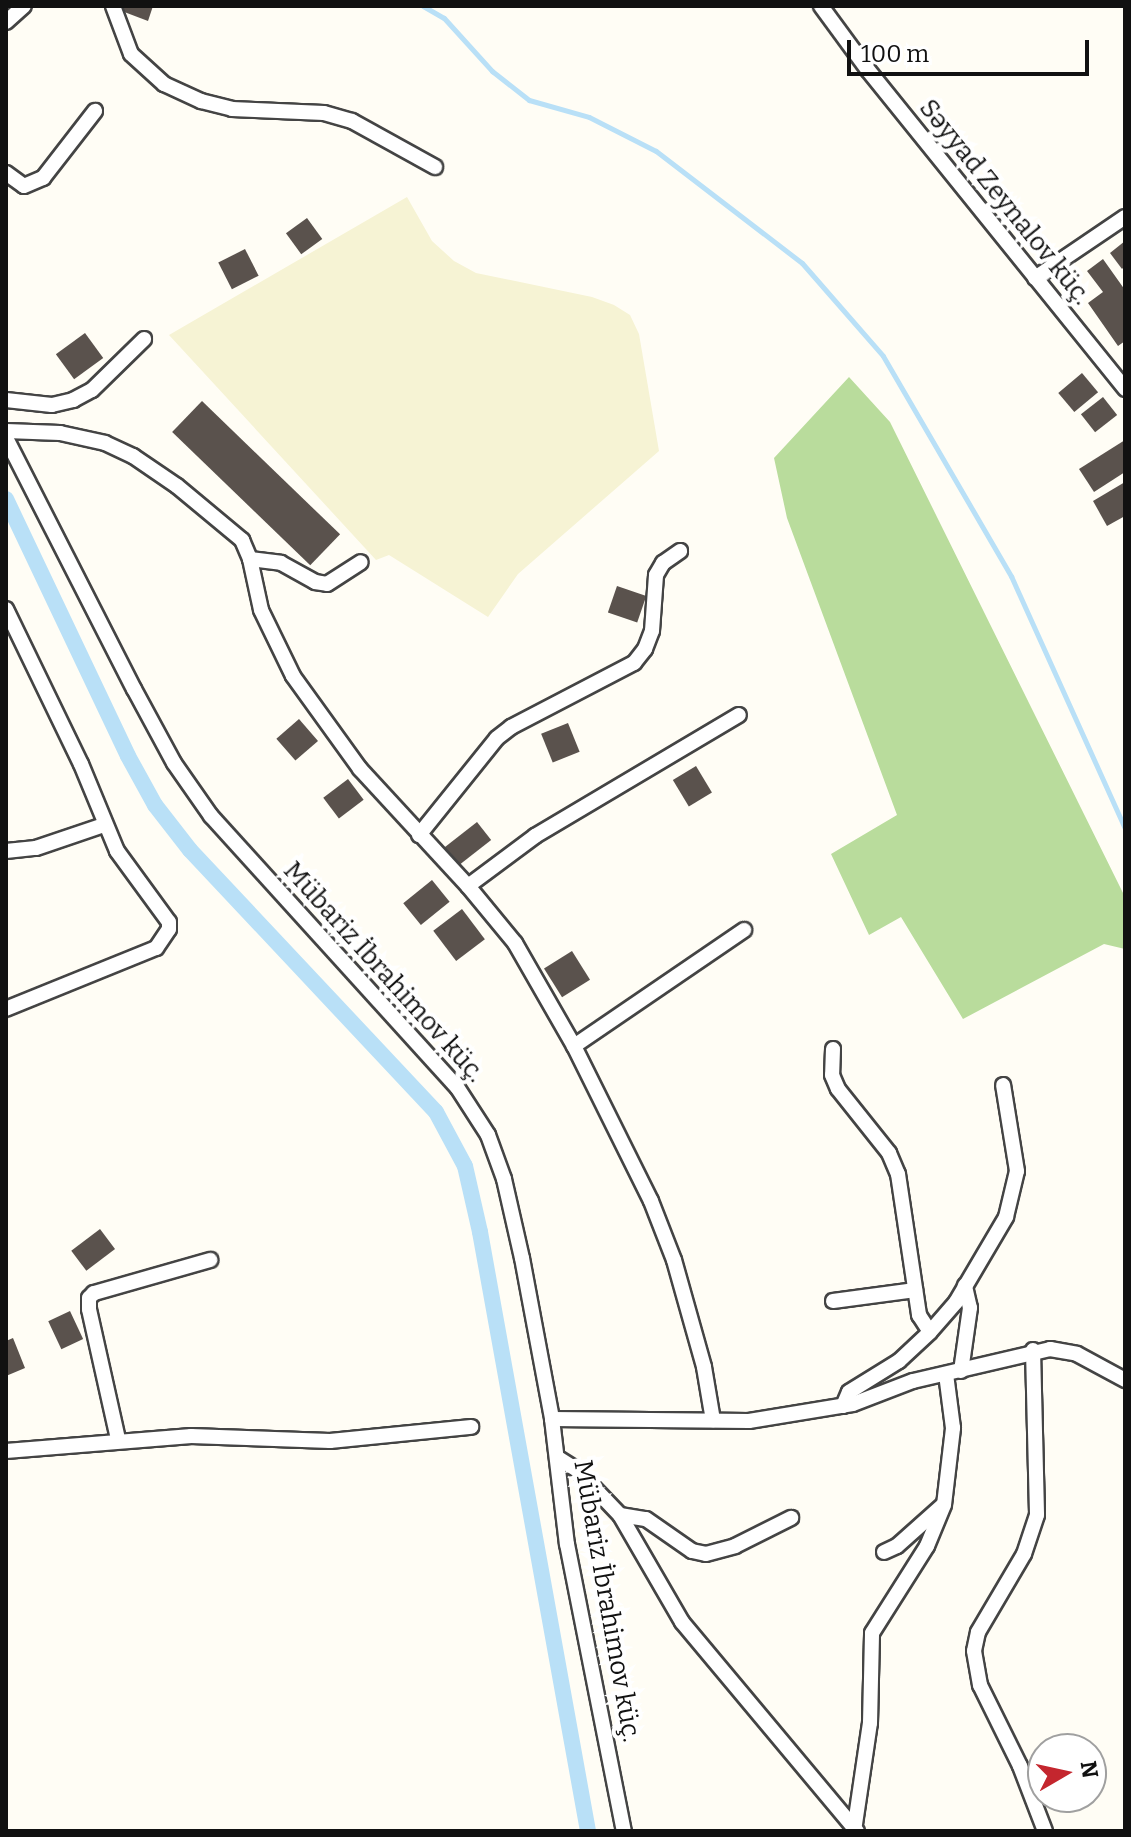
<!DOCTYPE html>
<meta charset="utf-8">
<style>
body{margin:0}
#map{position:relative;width:1131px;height:1837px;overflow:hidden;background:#fffdf5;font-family:Bitter,serif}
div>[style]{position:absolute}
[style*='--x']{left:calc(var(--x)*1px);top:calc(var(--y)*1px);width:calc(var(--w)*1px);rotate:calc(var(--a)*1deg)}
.farmland>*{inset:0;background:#f6f3d4}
.forest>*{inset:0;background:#b9dc9c}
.stream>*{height:5px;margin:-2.5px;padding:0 2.5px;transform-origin:2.5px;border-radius:2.5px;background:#b9e0f7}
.canal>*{height:16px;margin:-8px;padding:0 8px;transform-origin:8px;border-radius:8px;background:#b9e0f7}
.building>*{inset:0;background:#5a524d;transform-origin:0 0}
.roads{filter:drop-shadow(2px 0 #444) drop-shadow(-2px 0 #444) drop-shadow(0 2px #444) drop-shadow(0 -2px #444)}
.minor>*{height:14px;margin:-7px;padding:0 7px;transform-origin:7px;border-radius:7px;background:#fff}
span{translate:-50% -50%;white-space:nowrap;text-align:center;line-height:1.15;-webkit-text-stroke:8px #fff;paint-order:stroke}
.street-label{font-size:26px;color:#111}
.frame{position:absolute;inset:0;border:8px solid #111;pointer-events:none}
.north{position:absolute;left:1027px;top:1733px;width:80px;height:80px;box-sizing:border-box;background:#fff;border:2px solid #a0a0a0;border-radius:50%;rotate:81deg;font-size:22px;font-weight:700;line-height:32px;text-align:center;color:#111}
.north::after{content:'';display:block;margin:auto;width:28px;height:36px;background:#c4262e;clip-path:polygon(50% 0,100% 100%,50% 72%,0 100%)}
.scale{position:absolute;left:847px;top:40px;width:242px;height:36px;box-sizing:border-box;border:4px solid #111;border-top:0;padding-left:10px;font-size:24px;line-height:28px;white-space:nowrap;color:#111;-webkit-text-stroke:6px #fff;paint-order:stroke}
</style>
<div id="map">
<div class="farmland">
<div style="clip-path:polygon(407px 197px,432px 241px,454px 261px,476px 273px,592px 297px,614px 305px,630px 315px,639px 334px,659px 451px,518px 574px,488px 617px,389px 555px,376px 560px,169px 335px)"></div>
</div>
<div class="forest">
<div style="clip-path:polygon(849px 377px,890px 422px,1125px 897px,1125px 949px,1104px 944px,963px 1019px,901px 917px,869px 935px,831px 854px,897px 815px,787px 518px,774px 458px)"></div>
</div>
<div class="stream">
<div style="--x:423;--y:6;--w:24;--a:30"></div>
<div style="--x:444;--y:18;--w:72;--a:47.8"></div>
<div style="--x:492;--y:71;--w:47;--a:38.1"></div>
<div style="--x:529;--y:100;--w:62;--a:15.8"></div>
<div style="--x:589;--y:117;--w:75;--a:26.9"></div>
<div style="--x:656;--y:151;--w:184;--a:37.5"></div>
<div style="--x:802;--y:263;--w:123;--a:48.9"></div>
<div style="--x:883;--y:356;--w:255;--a:59.8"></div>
<div style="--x:1011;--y:576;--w:277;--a:65.7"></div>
</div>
<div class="canal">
<div style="--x:6;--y:499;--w:284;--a:64.6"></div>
<div style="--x:128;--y:756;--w:56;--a:61.1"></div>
<div style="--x:155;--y:805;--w:57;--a:52.1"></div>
<div style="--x:190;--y:850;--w:359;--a:46.8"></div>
<div style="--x:436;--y:1112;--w:61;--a:61.8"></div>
<div style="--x:465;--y:1166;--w:68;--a:77.2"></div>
<div style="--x:480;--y:1232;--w:609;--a:79.78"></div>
</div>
<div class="building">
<div style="clip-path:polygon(121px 6px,153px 6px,148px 21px,119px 10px)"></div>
<div style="left:307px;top:218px;width:26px;height:26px;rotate:54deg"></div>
<div style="clip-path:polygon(1125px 241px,1125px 266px,1122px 269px,1110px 253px)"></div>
<div style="left:245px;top:249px;width:30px;height:30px;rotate:63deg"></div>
<div style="clip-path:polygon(1103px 259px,1125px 290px,1125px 341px,1118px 346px,1088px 303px,1103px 292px,1087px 271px)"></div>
<div style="left:85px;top:333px;width:31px;height:36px;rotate:54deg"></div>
<div style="left:1082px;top:373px;width:25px;height:31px;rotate:50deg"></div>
<div style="left:1103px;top:397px;width:23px;height:28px;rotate:52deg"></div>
<div style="left:202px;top:401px;width:192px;height:43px;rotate:44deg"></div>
<div style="clip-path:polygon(1125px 440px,1125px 472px,1094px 492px,1079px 469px)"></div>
<div style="clip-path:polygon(1125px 482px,1125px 516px,1107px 526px,1093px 501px)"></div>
<div style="left:617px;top:586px;width:31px;height:28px;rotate:19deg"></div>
<div style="left:299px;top:719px;width:29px;height:30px;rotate:49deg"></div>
<div style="left:568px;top:723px;width:31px;height:29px;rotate:68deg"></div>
<div style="left:696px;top:766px;width:31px;height:27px;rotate:59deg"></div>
<div style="left:348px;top:779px;width:26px;height:31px;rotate:53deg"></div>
<div style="left:477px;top:822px;width:23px;height:41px;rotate:52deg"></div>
<div style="left:432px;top:880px;width:28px;height:37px;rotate:51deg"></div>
<div style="left:462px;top:909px;width:38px;height:36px;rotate:53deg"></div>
<div style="left:572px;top:951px;width:34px;height:33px;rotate:58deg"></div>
<div style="left:100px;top:1229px;width:25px;height:36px;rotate:53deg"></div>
<div style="left:70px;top:1311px;width:31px;height:24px;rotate:65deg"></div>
<div style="clip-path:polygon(13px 1338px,25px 1368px,6px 1376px,6px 1341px)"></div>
</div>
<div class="roads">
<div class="minor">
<div style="--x:113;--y:6;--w:51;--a:69.4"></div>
<div style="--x:131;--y:54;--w:45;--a:42.3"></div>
<div style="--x:164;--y:84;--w:41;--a:24.7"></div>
<div style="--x:201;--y:101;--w:32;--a:14"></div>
<div style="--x:232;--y:109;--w:92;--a:2.5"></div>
<div style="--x:324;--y:113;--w:29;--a:16"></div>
<div style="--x:352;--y:121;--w:95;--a:29"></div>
<div style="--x:821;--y:6;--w:79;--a:53.7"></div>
<div style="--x:868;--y:70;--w:410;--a:51.1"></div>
<div style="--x:6;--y:22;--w:24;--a:-42"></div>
<div style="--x:6;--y:173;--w:22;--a:36"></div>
<div style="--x:24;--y:186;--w:21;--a:-23"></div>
<div style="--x:43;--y:178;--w:85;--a:-52.2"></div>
<div style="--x:1035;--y:278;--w:109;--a:-34.1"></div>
<div style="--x:6;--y:400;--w:46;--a:6.2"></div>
<div style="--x:52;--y:405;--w:22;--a:-13"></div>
<div style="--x:73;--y:400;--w:21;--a:-28"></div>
<div style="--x:92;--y:390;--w:73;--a:-44.4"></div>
<div style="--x:6;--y:431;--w:54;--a:2.1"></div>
<div style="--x:60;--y:433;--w:46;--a:12.5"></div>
<div style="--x:105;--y:443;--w:31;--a:25"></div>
<div style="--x:133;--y:456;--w:53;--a:34.3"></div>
<div style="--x:177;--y:486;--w:85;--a:39.7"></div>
<div style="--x:242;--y:540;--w:21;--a:67"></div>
<div style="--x:250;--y:559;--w:52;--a:77.8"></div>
<div style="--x:261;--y:610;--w:73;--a:64.1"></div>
<div style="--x:293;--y:676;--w:115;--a:54.2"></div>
<div style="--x:360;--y:769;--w:159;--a:47.3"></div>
<div style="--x:468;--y:886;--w:74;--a:50.5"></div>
<div style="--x:515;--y:943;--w:119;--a:60.2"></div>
<div style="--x:574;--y:1046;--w:173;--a:63.6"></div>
<div style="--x:651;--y:1201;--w:63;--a:68.7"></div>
<div style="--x:674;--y:1260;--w:111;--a:74.3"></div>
<div style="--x:704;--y:1367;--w:54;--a:80.4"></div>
<div style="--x:6;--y:438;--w:282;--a:63"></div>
<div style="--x:134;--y:689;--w:84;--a:61.6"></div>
<div style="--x:174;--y:763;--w:65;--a:55.1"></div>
<div style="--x:211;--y:816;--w:366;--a:47.8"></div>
<div style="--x:457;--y:1087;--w:57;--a:57.1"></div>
<div style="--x:488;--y:1135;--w:47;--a:70"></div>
<div style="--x:504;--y:1179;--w:81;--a:77.2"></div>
<div style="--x:522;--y:1258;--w:164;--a:79.4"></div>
<div style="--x:552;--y:1419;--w:126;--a:83.2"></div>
<div style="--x:567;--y:1544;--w:293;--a:78.8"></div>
<div style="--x:250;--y:559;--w:31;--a:7"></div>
<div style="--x:281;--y:563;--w:39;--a:29"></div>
<div style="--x:315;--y:582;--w:12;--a:9"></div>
<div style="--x:327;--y:584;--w:40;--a:-32.9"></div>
<div style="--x:6;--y:609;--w:172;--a:64.2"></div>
<div style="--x:81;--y:764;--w:94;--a:67.5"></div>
<div style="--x:117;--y:851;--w:88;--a:53.8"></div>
<div style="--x:169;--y:922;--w:7;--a:90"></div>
<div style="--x:169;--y:929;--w:23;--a:124"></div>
<div style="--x:156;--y:948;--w:162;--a:157.9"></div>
<div style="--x:419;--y:835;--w:124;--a:-51.2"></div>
<div style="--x:497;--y:738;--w:18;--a:-38"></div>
<div style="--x:511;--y:727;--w:139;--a:-27.5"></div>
<div style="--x:634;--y:663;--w:18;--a:-52"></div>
<div style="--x:645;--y:649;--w:19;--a:-69"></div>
<div style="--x:652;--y:631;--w:56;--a:-85.9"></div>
<div style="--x:656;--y:575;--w:14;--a:-60"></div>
<div style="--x:663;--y:563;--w:21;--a:-35"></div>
<div style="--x:6;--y:851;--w:30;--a:-6"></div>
<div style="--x:36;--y:848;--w:72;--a:-18.7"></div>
<div style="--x:468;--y:886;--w:84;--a:-36.7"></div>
<div style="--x:535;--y:836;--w:237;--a:-30.7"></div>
<div style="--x:574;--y:1046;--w:206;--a:-34.3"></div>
<div style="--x:833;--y:1049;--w:26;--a:92"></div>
<div style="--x:832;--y:1075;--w:15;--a:67"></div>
<div style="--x:838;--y:1089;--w:82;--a:51.4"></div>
<div style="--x:889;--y:1153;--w:23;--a:67"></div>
<div style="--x:898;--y:1174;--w:143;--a:81.5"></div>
<div style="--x:919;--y:1315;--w:20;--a:57"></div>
<div style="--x:833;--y:1301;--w:83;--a:-7.6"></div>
<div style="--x:1033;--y:1350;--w:165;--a:88.6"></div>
<div style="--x:1037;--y:1515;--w:41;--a:108.4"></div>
<div style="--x:1024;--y:1554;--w:91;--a:120.5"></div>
<div style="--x:978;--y:1632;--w:19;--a:102"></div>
<div style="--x:974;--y:1651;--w:35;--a:80"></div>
<div style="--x:980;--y:1685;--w:90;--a:63.7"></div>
<div style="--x:1020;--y:1766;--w:70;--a:69"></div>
<div style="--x:961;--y:1371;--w:64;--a:-81.9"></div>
<div style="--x:970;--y:1308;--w:23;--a:-103"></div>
<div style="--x:843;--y:1406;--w:15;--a:-67"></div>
<div style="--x:849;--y:1392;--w:59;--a:-31.8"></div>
<div style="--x:899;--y:1361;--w:42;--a:-43.1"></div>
<div style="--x:930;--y:1332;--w:40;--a:-49"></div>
<div style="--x:956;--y:1302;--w:99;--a:-59.5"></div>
<div style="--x:1006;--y:1217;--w:47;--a:-76.6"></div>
<div style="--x:1017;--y:1171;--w:87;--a:-99.2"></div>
<div style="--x:552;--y:1419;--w:197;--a:0.6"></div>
<div style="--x:749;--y:1421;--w:105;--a:-9.3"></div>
<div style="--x:853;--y:1404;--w:64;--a:-21"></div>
<div style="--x:913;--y:1381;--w:141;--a:-13.1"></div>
<div style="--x:1050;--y:1349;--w:27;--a:10"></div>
<div style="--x:1077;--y:1354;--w:55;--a:28.4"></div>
<div style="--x:118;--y:1439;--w:133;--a:-102.6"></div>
<div style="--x:89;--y:1309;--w:11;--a:-90"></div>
<div style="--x:89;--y:1298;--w:7;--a:-45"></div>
<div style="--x:94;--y:1293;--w:121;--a:-15.9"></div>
<div style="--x:6;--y:1451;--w:186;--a:-4.6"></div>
<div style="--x:191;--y:1436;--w:139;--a:2.1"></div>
<div style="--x:330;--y:1441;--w:142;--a:-5.7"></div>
<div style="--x:558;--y:1458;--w:22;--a:32"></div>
<div style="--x:577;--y:1470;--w:62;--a:46.3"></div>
<div style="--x:620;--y:1515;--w:124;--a:59.9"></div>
<div style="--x:682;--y:1622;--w:273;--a:50.1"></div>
<div style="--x:620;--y:1515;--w:26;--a:9"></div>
<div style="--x:646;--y:1519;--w:56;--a:34.8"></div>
<div style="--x:692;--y:1551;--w:14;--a:12"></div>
<div style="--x:706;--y:1554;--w:30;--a:-15"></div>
<div style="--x:735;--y:1546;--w:63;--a:-26.6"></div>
<div style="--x:884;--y:1552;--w:14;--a:-25"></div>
<div style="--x:897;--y:1546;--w:62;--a:-41.7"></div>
<div style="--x:854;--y:1831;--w:109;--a:-81.6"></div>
<div style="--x:870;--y:1723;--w:90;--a:-88.7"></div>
<div style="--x:872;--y:1633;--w:103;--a:-57.7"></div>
<div style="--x:927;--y:1546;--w:44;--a:-67.5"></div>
<div style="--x:944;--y:1505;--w:78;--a:-83.3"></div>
<div style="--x:953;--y:1428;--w:54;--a:-97.4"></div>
</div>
</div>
<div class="street-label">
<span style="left:1005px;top:202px;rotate:51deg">Səyyad Zeynalov küç.</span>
<span style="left:384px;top:972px;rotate:48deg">Mübariz İbrahimov küç.</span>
<span style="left:607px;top:1601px;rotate:80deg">Mübariz İbrahimov küç.</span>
</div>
<div class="frame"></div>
<div class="north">N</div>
<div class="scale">100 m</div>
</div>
